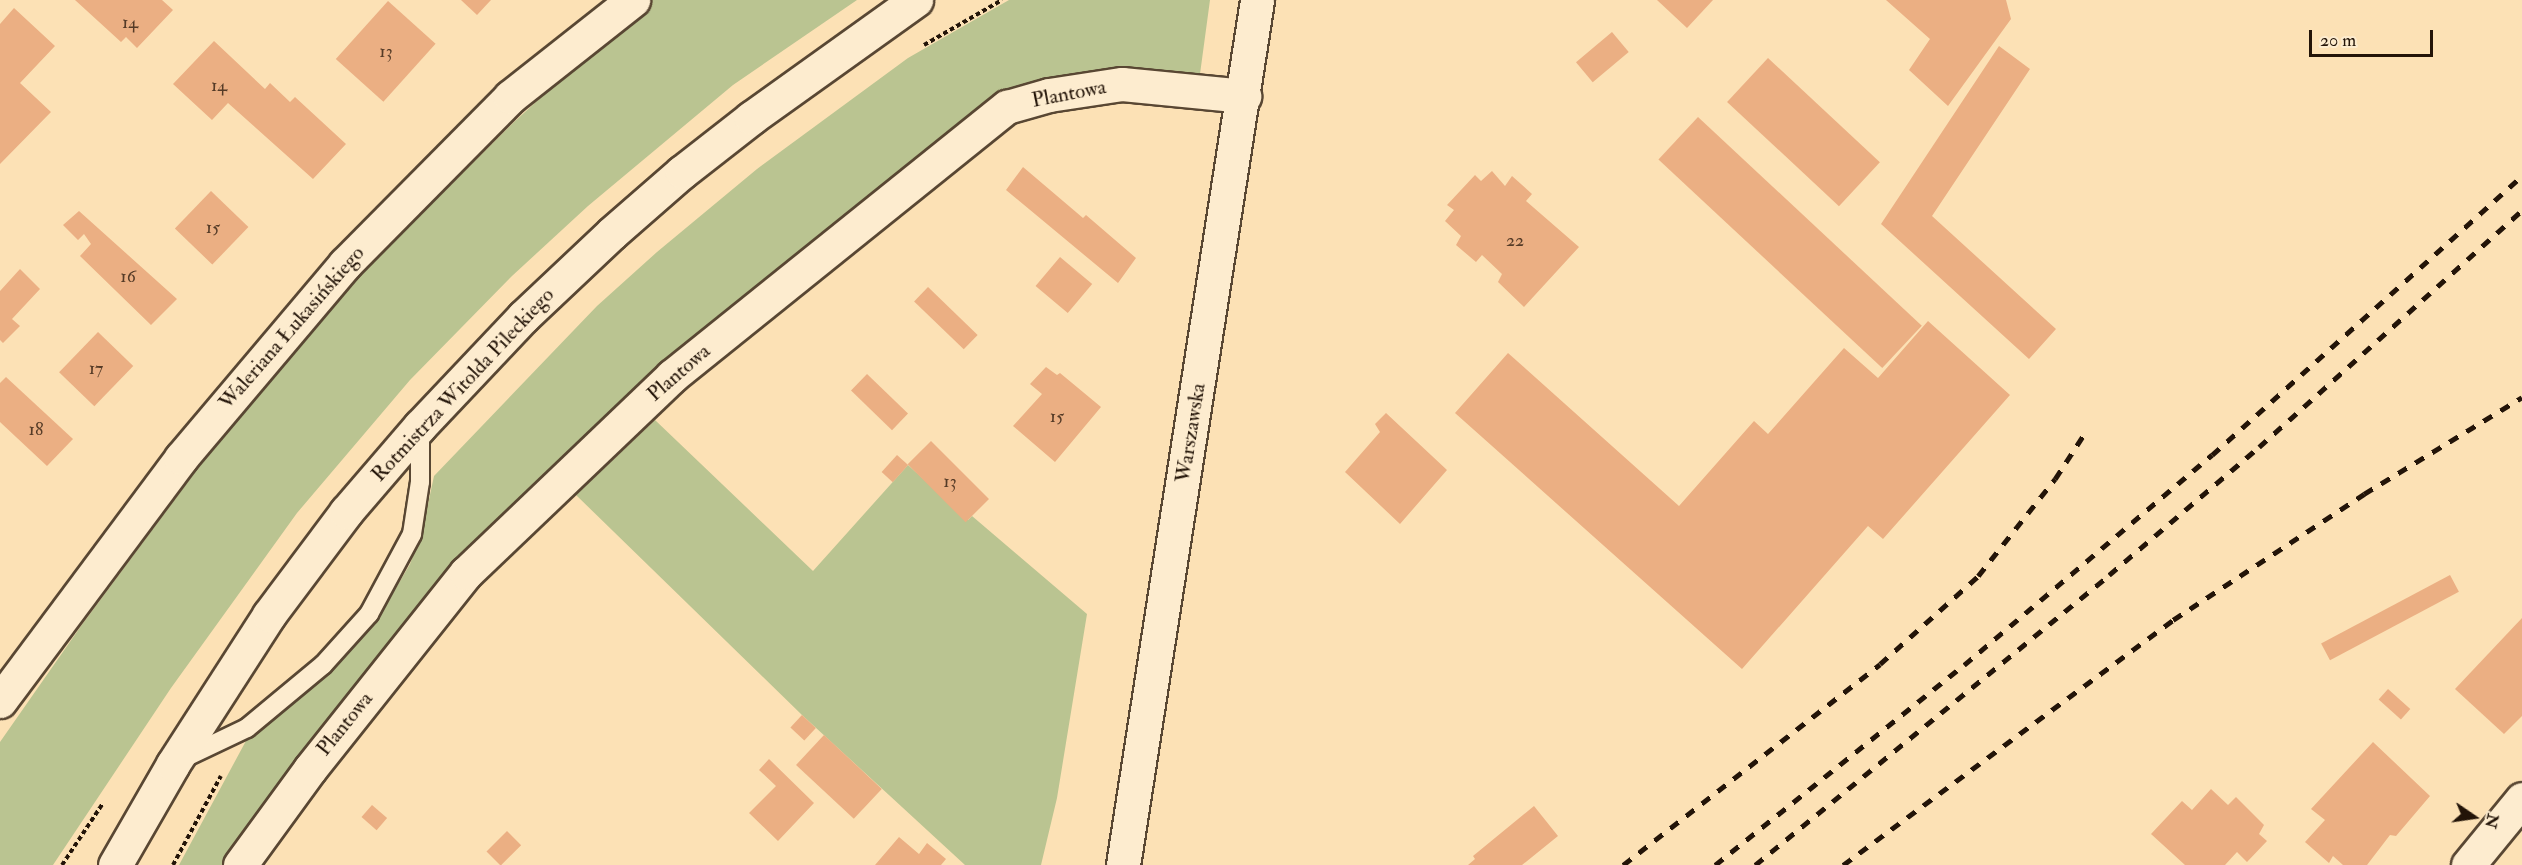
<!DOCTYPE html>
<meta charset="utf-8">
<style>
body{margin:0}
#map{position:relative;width:2522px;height:865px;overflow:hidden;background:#fce1b5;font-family:"IM FELL Double Pica",serif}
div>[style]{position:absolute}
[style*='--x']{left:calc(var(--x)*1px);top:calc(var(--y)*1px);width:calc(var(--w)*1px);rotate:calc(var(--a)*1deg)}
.green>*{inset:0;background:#bac491}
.building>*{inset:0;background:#ebaf83;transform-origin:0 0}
.path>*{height:4px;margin-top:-2px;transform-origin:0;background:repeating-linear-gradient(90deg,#231408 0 4.5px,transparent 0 7.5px)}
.roads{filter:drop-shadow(2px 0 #594733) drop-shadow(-2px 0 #594733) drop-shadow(0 2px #594733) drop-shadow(0 -2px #594733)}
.lane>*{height:18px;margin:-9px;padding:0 9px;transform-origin:9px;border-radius:9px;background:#fdeccf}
.street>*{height:33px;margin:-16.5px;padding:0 16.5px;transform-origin:16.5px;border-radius:16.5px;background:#fdeccf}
.secondary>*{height:33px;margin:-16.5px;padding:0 16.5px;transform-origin:16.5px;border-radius:16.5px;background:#fdeccf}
.rail>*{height:4.5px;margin-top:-2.25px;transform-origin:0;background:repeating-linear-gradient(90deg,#231408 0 10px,transparent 0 20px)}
span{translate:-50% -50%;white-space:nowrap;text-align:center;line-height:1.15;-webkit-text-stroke:4.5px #fdeccf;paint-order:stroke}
.number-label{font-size:18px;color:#553b27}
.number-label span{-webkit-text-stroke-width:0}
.street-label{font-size:21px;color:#231408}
.north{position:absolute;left:2444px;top:787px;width:60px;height:60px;-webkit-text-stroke:4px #fdeccf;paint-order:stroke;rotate:103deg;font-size:16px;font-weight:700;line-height:24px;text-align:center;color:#231408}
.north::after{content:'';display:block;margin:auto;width:21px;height:27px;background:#231408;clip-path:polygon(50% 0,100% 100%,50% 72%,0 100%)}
.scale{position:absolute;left:2309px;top:30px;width:124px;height:27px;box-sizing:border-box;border:3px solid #231408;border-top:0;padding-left:8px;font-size:18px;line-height:21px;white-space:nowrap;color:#231408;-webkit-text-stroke:4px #fdeccf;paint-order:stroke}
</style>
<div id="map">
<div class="green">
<div style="clip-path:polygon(647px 0,857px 0,733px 85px,588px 206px,512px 276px,410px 380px,297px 513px,171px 688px,53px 865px,0 865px,0 742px,81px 626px,247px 402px,364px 271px,513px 123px)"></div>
<div style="clip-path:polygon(1009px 0,1210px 0,1200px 74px,1028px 90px,584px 439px,265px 804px,223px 865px,179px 865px,247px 739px,339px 660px,382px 612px,410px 564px,422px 532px,434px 476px,597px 306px,657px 252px,757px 169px,908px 58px)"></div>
<div style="clip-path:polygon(655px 420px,813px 571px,908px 465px,968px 520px,972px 516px,1087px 614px,1057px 798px,1041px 865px,965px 865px,802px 715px,576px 495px)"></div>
</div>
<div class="building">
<div style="clip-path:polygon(75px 0,162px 0,173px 10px,137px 48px,126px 37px,121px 42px)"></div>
<div style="clip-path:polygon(461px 0,491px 0,477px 15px)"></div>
<div style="clip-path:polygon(1657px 0,1713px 0,1687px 28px)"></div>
<div style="clip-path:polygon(1886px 0,2006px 0,2011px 19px,1948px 106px,1909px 70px,1930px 39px)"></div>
<div style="left:388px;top:1px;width:64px;height:78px;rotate:42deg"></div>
<div style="clip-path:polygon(14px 8px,55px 46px,20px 83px,51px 112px,0 164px,0 24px)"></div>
<div style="left:1612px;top:32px;width:26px;height:47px;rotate:50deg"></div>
<div style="clip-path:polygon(214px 41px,265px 89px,270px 83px,290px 102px,295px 97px,346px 144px,313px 179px,228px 103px,212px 120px,173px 84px)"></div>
<div style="clip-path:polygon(1999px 46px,2030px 69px,1932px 216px,2056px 329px,2029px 359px,1881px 224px)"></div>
<div style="left:1768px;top:58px;width:153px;height:60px;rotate:43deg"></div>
<div style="left:1698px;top:117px;width:306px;height:58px;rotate:43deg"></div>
<div style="clip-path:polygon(1023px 167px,1083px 218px,1086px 215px,1136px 258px,1118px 283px,1006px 190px)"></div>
<div style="clip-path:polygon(1492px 171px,1505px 186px,1512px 176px,1532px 194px,1526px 201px,1579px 247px,1524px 307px,1498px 282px,1502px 274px,1482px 255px,1476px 262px,1456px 245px,1461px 236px,1445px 221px,1454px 210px,1447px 205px,1475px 175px,1481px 181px)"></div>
<div style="left:211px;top:191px;width:52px;height:52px;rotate:44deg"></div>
<div style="clip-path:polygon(79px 211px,177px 299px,151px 325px,80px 256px,91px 244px,84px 234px,78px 240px,63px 225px)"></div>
<div style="left:1060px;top:257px;width:42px;height:38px;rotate:40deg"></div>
<div style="clip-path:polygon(20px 269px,40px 289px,12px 319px,20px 326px,3px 343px,0 340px,0 291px)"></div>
<div style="left:928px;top:287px;width:69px;height:20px;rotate:44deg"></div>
<div style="clip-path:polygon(1928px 321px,2010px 395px,1883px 539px,1868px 526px,1742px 669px,1455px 413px,1508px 353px,1679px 506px,1754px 421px,1768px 434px,1844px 348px,1878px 378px)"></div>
<div style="left:98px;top:332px;width:49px;height:56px;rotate:44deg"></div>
<div style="clip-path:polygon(1046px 367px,1057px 375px,1060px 373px,1101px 407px,1055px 462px,1013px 426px,1042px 394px,1030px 384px)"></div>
<div style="left:867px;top:374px;width:57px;height:23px;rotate:44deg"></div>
<div style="clip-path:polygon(6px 377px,73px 439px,47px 466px,0 422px,0 383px)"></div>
<div style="clip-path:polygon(1386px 413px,1447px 470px,1400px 524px,1345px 472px,1380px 432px,1375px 424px)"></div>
<div style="left:931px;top:441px;width:82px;height:33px;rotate:45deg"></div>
<div style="left:897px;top:455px;width:15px;height:23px;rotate:42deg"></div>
<div style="left:2450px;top:575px;width:19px;height:146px;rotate:62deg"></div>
<div style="clip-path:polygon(2522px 618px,2522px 716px,2504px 734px,2455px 689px)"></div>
<div style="left:2388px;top:689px;width:30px;height:14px;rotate:42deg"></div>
<div style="left:802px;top:715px;width:19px;height:17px;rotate:43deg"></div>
<div style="left:824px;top:735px;width:79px;height:41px;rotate:43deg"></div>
<div style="clip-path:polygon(2373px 742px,2430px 796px,2396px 836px,2390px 835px,2367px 865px,2343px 865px,2333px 856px,2329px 863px,2305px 842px,2325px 820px,2311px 809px)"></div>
<div style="clip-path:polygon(769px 759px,814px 803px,778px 841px,749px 813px,776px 786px,759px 770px)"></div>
<div style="clip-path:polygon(2211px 789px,2228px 805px,2236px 797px,2264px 825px,2259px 834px,2267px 841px,2247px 862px,2237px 852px,2225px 865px,2185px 865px,2151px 834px,2182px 801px,2192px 810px)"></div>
<div style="left:372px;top:805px;width:20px;height:16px;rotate:41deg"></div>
<div style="clip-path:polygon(1534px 806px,1558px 836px,1522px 865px,1468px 865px,1475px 859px,1473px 856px)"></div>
<div style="left:507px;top:831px;width:20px;height:29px;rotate:45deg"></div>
<div style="clip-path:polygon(899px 837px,919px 854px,927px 843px,946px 859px,941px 865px,875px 865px)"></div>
</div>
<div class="path">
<div style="--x:924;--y:45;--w:90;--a:-30"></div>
<div style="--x:62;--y:865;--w:74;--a:-56.5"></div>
<div style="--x:173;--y:865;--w:101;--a:-61.7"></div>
</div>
<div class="roads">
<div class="lane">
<div style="--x:180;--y:760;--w:74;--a:-25.5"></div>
<div style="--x:247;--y:728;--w:99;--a:-39.7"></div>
<div style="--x:323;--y:665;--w:69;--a:-48"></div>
<div style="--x:369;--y:614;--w:91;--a:-61.7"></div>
<div style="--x:412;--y:534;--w:53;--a:-81.3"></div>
<div style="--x:420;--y:482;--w:55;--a:-90"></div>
</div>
<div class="street">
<div style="--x:0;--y:701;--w:303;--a:-53.3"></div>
<div style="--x:181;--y:458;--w:254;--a:-49.8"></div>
<div style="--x:345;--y:264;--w:235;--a:-45.3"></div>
<div style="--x:510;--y:97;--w:157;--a:-38.3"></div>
<div style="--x:240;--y:865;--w:119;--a:-53.9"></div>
<div style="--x:310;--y:769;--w:251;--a:-51.5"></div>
<div style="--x:466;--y:573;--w:285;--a:-43.7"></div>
<div style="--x:672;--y:376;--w:430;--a:-38.8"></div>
<div style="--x:1007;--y:107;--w:44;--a:-15.9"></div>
<div style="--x:1049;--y:95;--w:74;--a:-8.6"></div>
<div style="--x:1122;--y:84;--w:123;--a:5.6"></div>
<div style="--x:2468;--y:865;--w:85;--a:-50.7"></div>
</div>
<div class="secondary">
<div style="--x:115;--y:865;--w:116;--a:-60.1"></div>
<div style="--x:173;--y:764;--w:177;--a:-57.2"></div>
<div style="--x:269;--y:615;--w:129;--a:-53.2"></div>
<div style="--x:346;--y:512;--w:113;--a:-49.3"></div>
<div style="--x:420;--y:426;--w:150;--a:-46.6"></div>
<div style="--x:523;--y:317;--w:122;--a:-43.3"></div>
<div style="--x:612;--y:233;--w:93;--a:-41.1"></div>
<div style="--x:682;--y:172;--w:88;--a:-38"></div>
<div style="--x:751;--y:118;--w:203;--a:-35.6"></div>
<div style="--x:1123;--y:865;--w:875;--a:-81.19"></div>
</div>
</div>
<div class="rail">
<div style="--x:1623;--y:865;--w:326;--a:-38"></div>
<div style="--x:1880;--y:664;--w:132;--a:-41.9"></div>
<div style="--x:1978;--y:576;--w:124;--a:-51.6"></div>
<div style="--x:2055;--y:479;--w:57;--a:-57.1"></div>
<div style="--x:1715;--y:865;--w:319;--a:-38.8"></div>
<div style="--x:1964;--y:665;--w:325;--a:-40.3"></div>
<div style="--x:2212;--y:455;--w:417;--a:-42"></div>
<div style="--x:1755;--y:865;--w:458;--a:-39.3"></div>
<div style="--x:2109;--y:575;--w:197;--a:-40.5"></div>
<div style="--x:2259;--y:447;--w:354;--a:-42"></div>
<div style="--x:1843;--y:865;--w:411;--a:-36.6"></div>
<div style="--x:2173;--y:620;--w:229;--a:-33.4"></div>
<div style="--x:2364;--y:494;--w:185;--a:-31.5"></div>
</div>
<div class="number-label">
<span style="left:130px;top:23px">14</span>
<span style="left:386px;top:52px">13</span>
<span style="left:219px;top:86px">14</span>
<span style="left:213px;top:228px">15</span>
<span style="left:1515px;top:241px">22</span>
<span style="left:128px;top:277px">16</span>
<span style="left:96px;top:369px">17</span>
<span style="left:1057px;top:417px">15</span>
<span style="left:36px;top:430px">18</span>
<span style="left:950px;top:482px">13</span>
</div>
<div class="street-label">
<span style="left:1069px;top:94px;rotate:-11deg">Plantowa</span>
<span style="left:292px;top:328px;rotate:-49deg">Waleriana Łukasińskiego</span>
<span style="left:679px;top:373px;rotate:-41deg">Plantowa</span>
<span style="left:463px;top:385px;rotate:-47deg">Rotmistrza Witolda Pileckiego</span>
<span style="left:1191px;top:433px;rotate:-81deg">Warszawska</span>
<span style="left:345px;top:724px;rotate:-51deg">Plantowa</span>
</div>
<div class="north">N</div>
<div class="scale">20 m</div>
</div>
